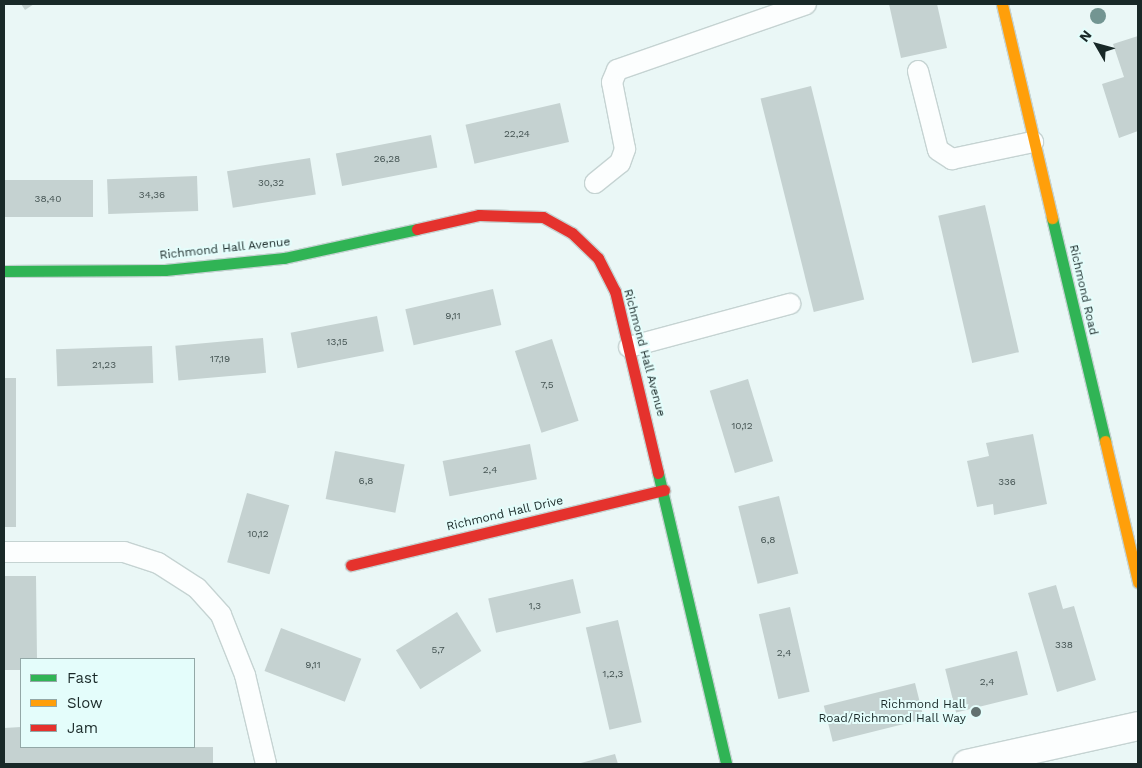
<!DOCTYPE html>
<style>
body{margin:0}
#map{position:relative;width:1142px;height:768px;overflow:hidden;background:#eaf7f6;font-family:"Work Sans",sans-serif}
div>[style]{position:absolute}
[style*='--x']{left:calc(var(--x)*1px);top:calc(var(--y)*1px);width:calc(var(--w)*1px);rotate:calc(var(--a)*1deg)}
.building>*{inset:0;background:#c5d2d1;transform-origin:0 0}
.roads{filter:drop-shadow(1px 0 #c5d3d2) drop-shadow(-1px 0 #c5d3d2) drop-shadow(0 1px #c5d3d2) drop-shadow(0 -1px #c5d3d2)}
.lane>*{height:20px;margin:-10px;padding:0 10px;transform-origin:10px;border-radius:10px;background:#fcfefe}
.street>*{height:28px;margin:-14px;padding:0 14px;transform-origin:14px;border-radius:14px;background:#fcfefe}
.fast>*{height:11px;margin:-5.5px;padding:0 5.5px;transform-origin:5.5px;border-radius:5.5px;background:#30b455}
.slow>*{height:11px;margin:-5.5px;padding:0 5.5px;transform-origin:5.5px;border-radius:5.5px;background:#ff9f0a}
.jam>*{height:11px;margin:-5.5px;padding:0 5.5px;transform-origin:5.5px;border-radius:5.5px;background:#e5322d}
.trees>*{width:16px;height:16px;margin:-8px;border-radius:50%;background:#739592}
.dots>*{width:14px;height:14px;translate:-50% -50%;box-sizing:border-box;border:2px solid #e4fdfb;border-radius:50%}
span{translate:-50% -50%;white-space:nowrap;text-align:center;line-height:1.15;-webkit-text-stroke:4px #e4fdfb;paint-order:stroke}
.number-label{font-size:10px;color:#445352}
.number-label span{-webkit-text-stroke-width:0}
.street-label{font-size:12px;color:#192928}
.poi-label{font-size:12px;color:#192928}
.right{translate:-100% -50%;text-align:right}
.frame{position:absolute;inset:0;border:5px solid #192928;pointer-events:none}
.legend{position:absolute;left:20px;top:658px;width:175px;height:90px;box-sizing:border-box;background:#e4fdfb;border:1px solid #93a8a7;margin:0;padding:6px 9px;list-style:none;font-size:15px;color:#192928}
.legend li{display:flex;align-items:center;gap:10px;height:25px}
.legend b{width:25px;border:1px solid #93a8a7}
.north{position:absolute;left:1072px;top:20px;width:50px;height:50px;-webkit-text-stroke:4px #e4fdfb;paint-order:stroke;rotate:308deg;font-size:14px;font-weight:700;line-height:20px;text-align:center;color:#192928}
.north::after{content:'';display:block;margin:auto;width:18px;height:22px;background:#192928;clip-path:polygon(50% 0,100% 100%,50% 72%,0 100%)}
</style>
<div id="map">
<div class="building">
<div style="clip-path:polygon(21px 4px,34px 4px,25px 10px)"></div>
<div style="clip-path:polygon(889px 4px,937px 4px,947px 48px,901px 58px)"></div>
<div style="clip-path:polygon(1138px 36px,1138px 131px,1119px 138px,1102px 84px,1124px 77px,1113px 44px)"></div>
<div style="left:811px;top:86px;width:220px;height:52px;rotate:76deg"></div>
<div style="left:560px;top:103px;width:40px;height:97px;rotate:77deg"></div>
<div style="left:431px;top:135px;width:33px;height:97px;rotate:79deg"></div>
<div style="left:310px;top:158px;width:37px;height:84px;rotate:81deg"></div>
<div style="left:197px;top:176px;width:35px;height:90px;rotate:88deg"></div>
<div style="left:4px;top:180px;width:89px;height:37px"></div>
<div style="left:985px;top:205px;width:151px;height:48px;rotate:77deg"></div>
<div style="left:493px;top:289px;width:37px;height:90px;rotate:77deg"></div>
<div style="left:377px;top:316px;width:36px;height:88px;rotate:79deg"></div>
<div style="left:263px;top:338px;width:35px;height:88px;rotate:85deg"></div>
<div style="left:552px;top:339px;width:86px;height:39px;rotate:72deg"></div>
<div style="left:152px;top:346px;width:37px;height:96px;rotate:88deg"></div>
<div style="left:4px;top:378px;width:12px;height:149px"></div>
<div style="left:748px;top:379px;width:86px;height:40px;rotate:73deg"></div>
<div style="clip-path:polygon(1033px 434px,1047px 504px,994px 515px,993px 504px,977px 507px,967px 461px,989px 456px,986px 443px)"></div>
<div style="left:530px;top:444px;width:36px;height:89px;rotate:79deg"></div>
<div style="left:335px;top:451px;width:71px;height:49px;rotate:11deg"></div>
<div style="left:247px;top:493px;width:44px;height:72px;rotate:16deg"></div>
<div style="left:779px;top:496px;width:80px;height:42px;rotate:76deg"></div>
<div style="clip-path:polygon(4px 576px,36px 576px,37px 659px,21px 659px,21px 670px,4px 670px)"></div>
<div style="left:573px;top:579px;width:35px;height:87px;rotate:77deg"></div>
<div style="clip-path:polygon(1056px 585px,1063px 609px,1074px 606px,1096px 680px,1057px 692px,1028px 593px)"></div>
<div style="left:790px;top:607px;width:87px;height:32px;rotate:77deg"></div>
<div style="left:457px;top:612px;width:46px;height:72px;rotate:58deg"></div>
<div style="left:618px;top:620px;width:105px;height:33px;rotate:77deg"></div>
<div style="left:281px;top:628px;width:86px;height:46px;rotate:21deg"></div>
<div style="left:1017px;top:651px;width:45px;height:74px;rotate:76deg"></div>
<div style="left:915px;top:683px;width:37px;height:94px;rotate:76deg"></div>
<div style="clip-path:polygon(21px 727px,21px 747px,213px 747px,213px 764px,4px 764px,4px 728px)"></div>
<div style="clip-path:polygon(615px 754px,618px 764px,577px 764px)"></div>
</div>
<div class="roads">
<div class="lane">
<div style="--x:918;--y:71;--w:81;--a:75.8"></div>
<div style="--x:938;--y:150;--w:17;--a:33"></div>
<div style="--x:952;--y:159;--w:83;--a:-11.9"></div>
<div style="--x:595;--y:183;--w:32;--a:-39"></div>
<div style="--x:620;--y:163;--w:15;--a:-70"></div>
<div style="--x:625;--y:149;--w:68;--a:-101"></div>
<div style="--x:612;--y:82;--w:13;--a:-67"></div>
<div style="--x:617;--y:70;--w:200;--a:-19.2"></div>
<div style="--x:629;--y:347;--w:167;--a:-15"></div>
<div style="--x:4;--y:552;--w:120;--a:0"></div>
<div style="--x:124;--y:552;--w:36;--a:18"></div>
<div style="--x:158;--y:563;--w:46;--a:32.7"></div>
<div style="--x:197;--y:588;--w:36;--a:48"></div>
<div style="--x:221;--y:615;--w:65;--a:68.2"></div>
<div style="--x:245;--y:675;--w:91;--a:76.7"></div>
</div>
<div class="street">
<div style="--x:967;--y:764;--w:175;--a:-12.5"></div>
</div>
<div class="fast">
<div style="--x:1052;--y:218;--w:229;--a:76.6"></div>
<div style="--x:4;--y:271;--w:161;--a:-0.4"></div>
<div style="--x:165;--y:270;--w:120;--a:-5.8"></div>
<div style="--x:284;--y:258;--w:136;--a:-12.3"></div>
<div style="--x:658;--y:473;--w:299;--a:76.8"></div>
</div>
<div class="slow">
<div style="--x:1002;--y:4;--w:220;--a:76.8"></div>
<div style="--x:1105;--y:441;--w:145;--a:76.8"></div>
</div>
<div class="jam">
<div style="--x:417;--y:229;--w:64;--a:-12.7"></div>
<div style="--x:479;--y:215;--w:64;--a:1.8"></div>
<div style="--x:543;--y:217;--w:33;--a:29"></div>
<div style="--x:572;--y:233;--w:36;--a:44"></div>
<div style="--x:598;--y:258;--w:37;--a:63"></div>
<div style="--x:615;--y:291;--w:187;--a:76.7"></div>
<div style="--x:351;--y:565;--w:322;--a:-13.5"></div>
</div>
</div>
<div class="trees">
<div style="left:1098px;top:16px"></div>
</div>
<div class="dots">
<div style="left:976px;top:712px;background:#627170"></div>
</div>
<div class="number-label">
<span style="left:517px;top:134px">22,24</span>
<span style="left:387px;top:159px">26,28</span>
<span style="left:271px;top:183px">30,32</span>
<span style="left:152px;top:195px">34,36</span>
<span style="left:48px;top:199px">38,40</span>
<span style="left:453px;top:316px">9,11</span>
<span style="left:337px;top:342px">13,15</span>
<span style="left:220px;top:359px">17,19</span>
<span style="left:104px;top:365px">21,23</span>
<span style="left:547px;top:385px">7,5</span>
<span style="left:742px;top:426px">10,12</span>
<span style="left:490px;top:470px">2,4</span>
<span style="left:366px;top:481px">6,8</span>
<span style="left:1007px;top:482px">336</span>
<span style="left:258px;top:534px">10,12</span>
<span style="left:768px;top:540px">6,8</span>
<span style="left:535px;top:606px">1,3</span>
<span style="left:1064px;top:645px">338</span>
<span style="left:438px;top:650px">5,7</span>
<span style="left:784px;top:653px">2,4</span>
<span style="left:313px;top:665px">9,11</span>
<span style="left:613px;top:674px">1,2,3</span>
<span style="left:987px;top:682px">2,4</span>
</div>
<div class="street-label">
<span style="left:225px;top:249px;rotate:-6deg">Richmond Hall Avenue</span>
<span style="left:1083px;top:290px;rotate:77deg">Richmond Road</span>
<span style="left:644px;top:353px;rotate:75deg">Richmond Hall Avenue</span>
<span style="left:505px;top:514px;rotate:-13deg">Richmond Hall Drive</span>
</div>
<div class="poi-label">
<span class="right" style="left:966px;top:712px">Richmond Hall<br>Road/Richmond Hall Way</span>
</div>
<div class="frame"></div>
<ul class="legend">
<li><b style="height:6px;background:#30b455"></b>Fast</li>
<li><b style="height:6px;background:#ff9f0a"></b>Slow</li>
<li><b style="height:6px;background:#e5322d"></b>Jam</li>
</ul>
<div class="north">N</div>
</div>
